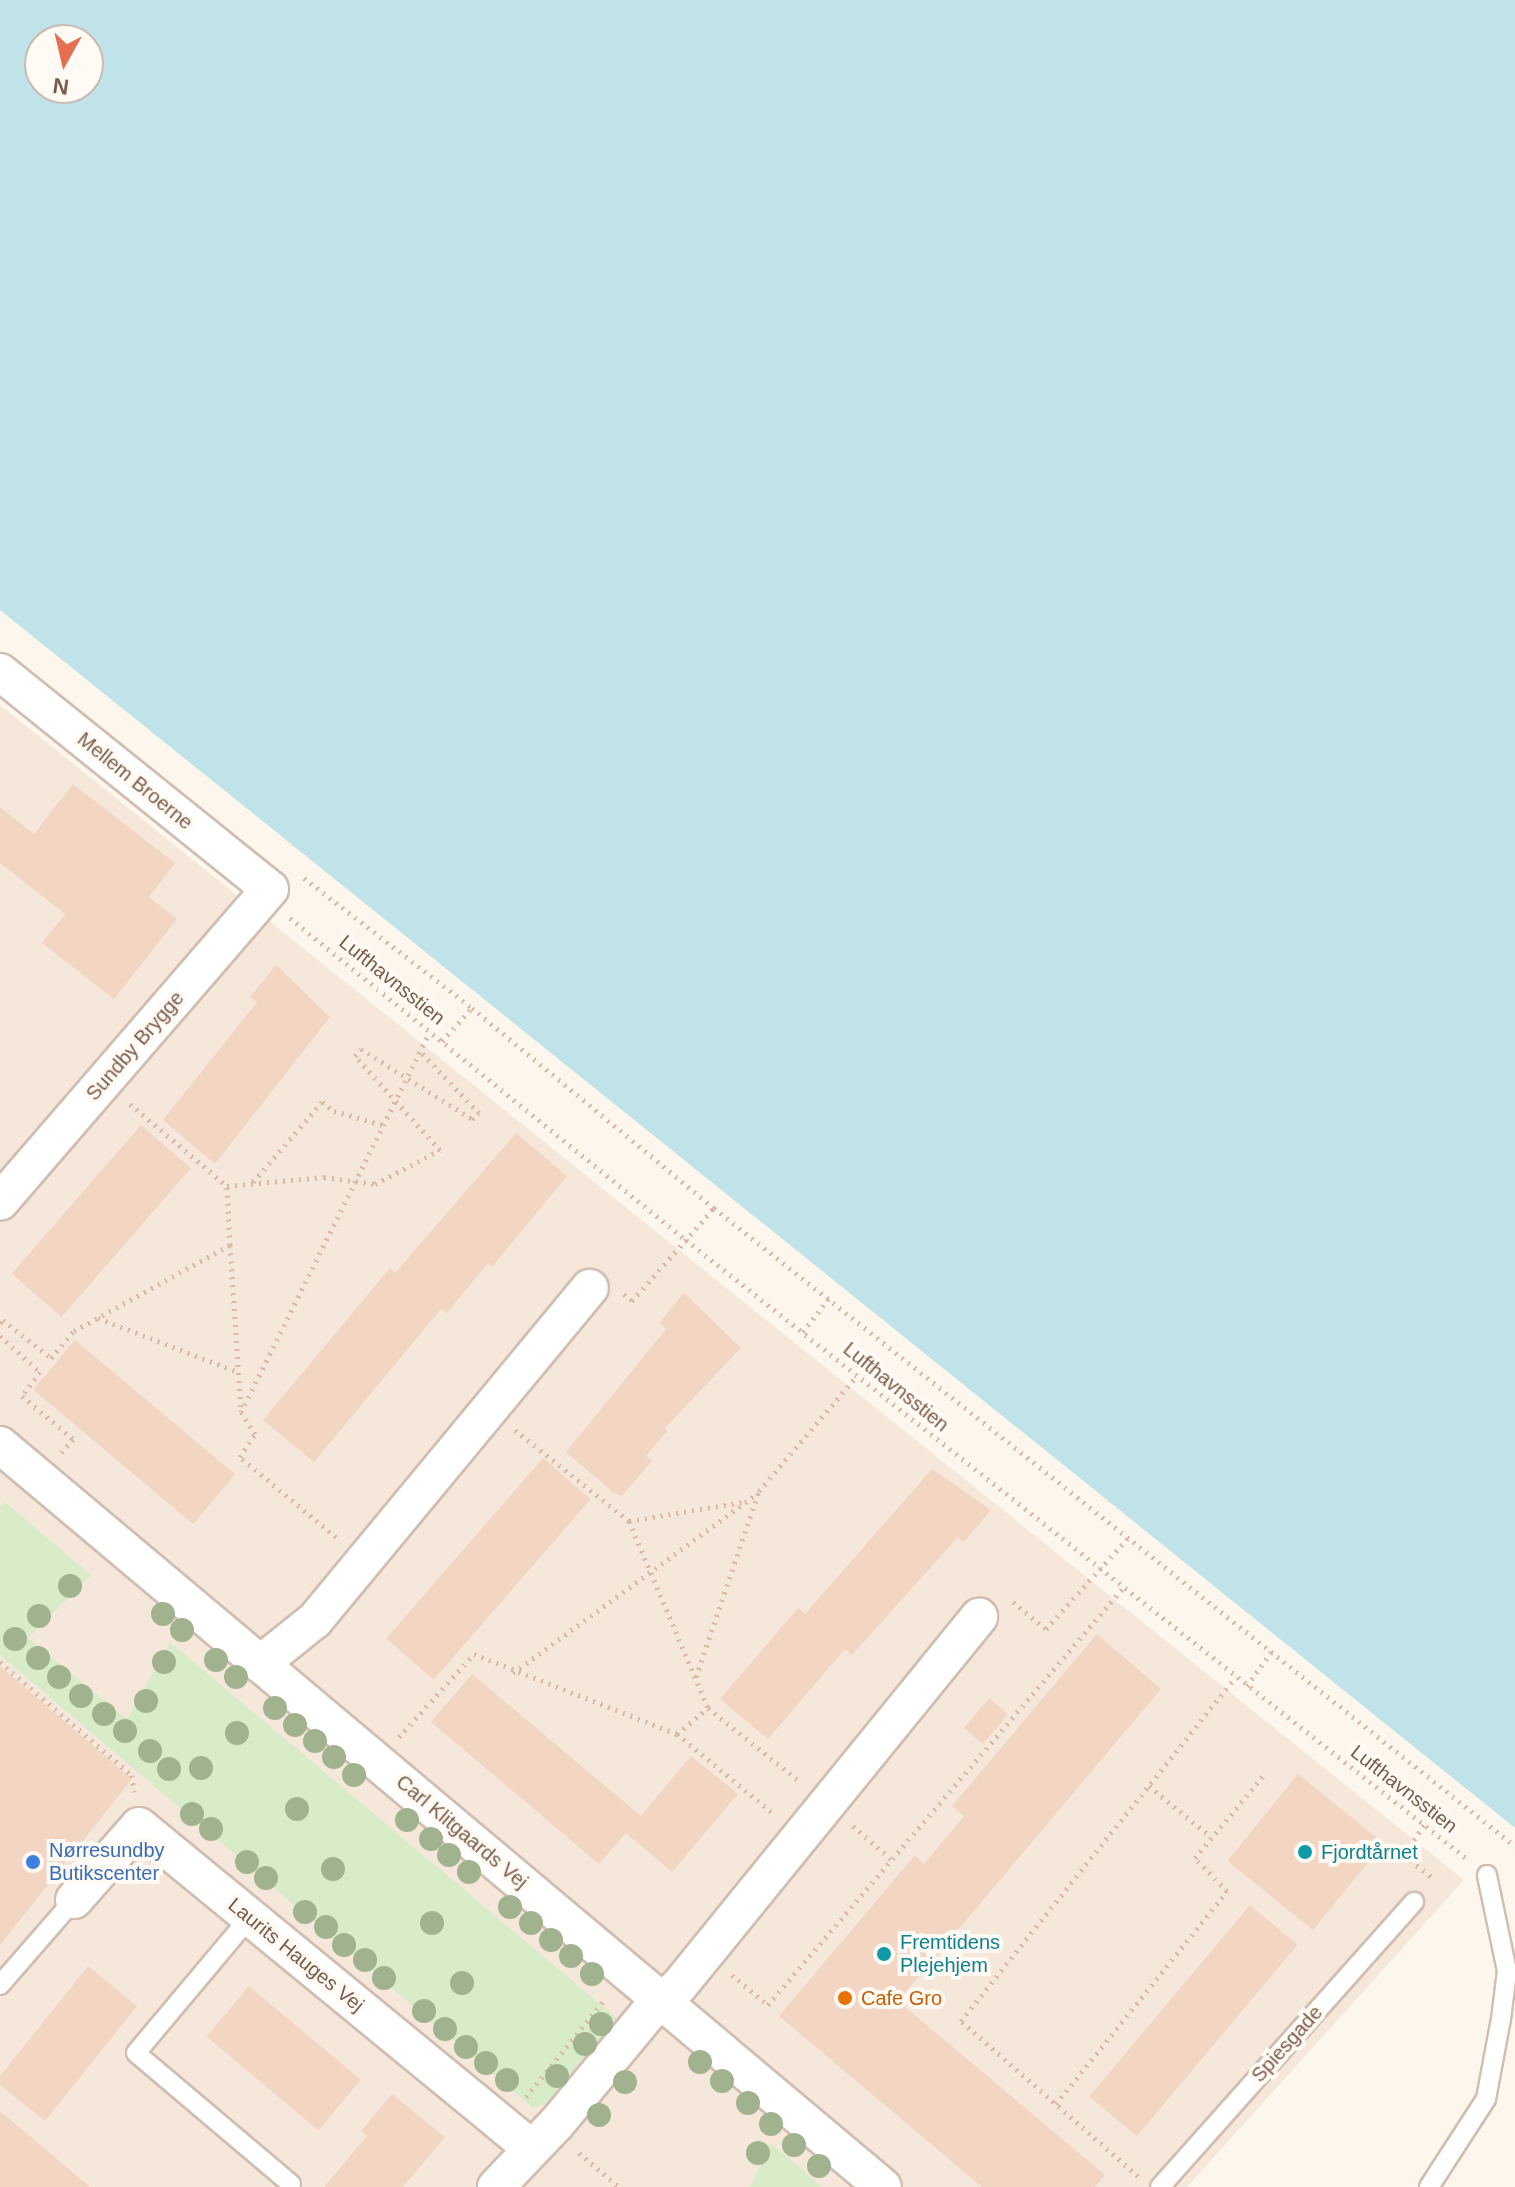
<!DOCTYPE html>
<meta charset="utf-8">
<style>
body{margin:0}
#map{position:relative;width:1515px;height:2187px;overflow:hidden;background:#fdf6ec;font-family:Helvetica,sans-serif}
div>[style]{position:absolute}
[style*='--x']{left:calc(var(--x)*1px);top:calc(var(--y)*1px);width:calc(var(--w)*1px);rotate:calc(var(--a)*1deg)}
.residential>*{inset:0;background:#f5e8da}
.green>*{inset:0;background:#d8ecc9}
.water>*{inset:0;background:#bfe3e8}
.building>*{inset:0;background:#f3d5c3;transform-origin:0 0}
.path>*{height:5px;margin-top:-2.5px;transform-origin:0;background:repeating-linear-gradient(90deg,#d9b8a5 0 2px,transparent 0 8px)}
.roads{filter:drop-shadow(2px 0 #d1beb0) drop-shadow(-2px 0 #d1beb0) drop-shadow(0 2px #d1beb0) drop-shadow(0 -2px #d1beb0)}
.service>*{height:18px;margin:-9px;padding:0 9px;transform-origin:9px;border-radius:9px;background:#fff}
.minor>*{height:36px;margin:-18px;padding:0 18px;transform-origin:18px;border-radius:18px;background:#fff}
.trees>*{width:24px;height:24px;margin:-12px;border-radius:50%;background:#a0b28e}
.dots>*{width:22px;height:22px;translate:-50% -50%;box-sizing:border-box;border:4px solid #fffaf3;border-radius:50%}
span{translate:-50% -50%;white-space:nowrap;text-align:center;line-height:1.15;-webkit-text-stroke:8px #fffaf3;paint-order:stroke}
.street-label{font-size:20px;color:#7a5c4d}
.shop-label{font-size:20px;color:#366cbe}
.left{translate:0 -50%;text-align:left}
.culture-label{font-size:20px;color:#0d838f}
.food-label{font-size:20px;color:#c56008}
.north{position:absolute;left:24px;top:24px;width:80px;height:80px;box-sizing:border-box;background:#fffaf3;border:2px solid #cabbb1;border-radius:50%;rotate:188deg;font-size:22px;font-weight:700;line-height:32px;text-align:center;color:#7a5c4d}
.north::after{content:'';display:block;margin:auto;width:28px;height:36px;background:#e76f51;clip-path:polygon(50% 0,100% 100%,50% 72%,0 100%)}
</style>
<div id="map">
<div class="residential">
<div style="clip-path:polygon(0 705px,1464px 1880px,1187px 2187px,0 2187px)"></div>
</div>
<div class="green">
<div style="clip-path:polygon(5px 1502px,91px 1575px,28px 1638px,127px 1719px,170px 1642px,619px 2020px,551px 2102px,533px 2108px,0 1655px,0 1506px)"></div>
<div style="clip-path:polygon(771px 2143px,822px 2187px,750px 2187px)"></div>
</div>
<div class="water">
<div style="clip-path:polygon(evenodd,0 0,1515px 0,1515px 1828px,0 610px,0 0,40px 40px,88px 40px,88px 88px,40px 88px,40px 40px)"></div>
</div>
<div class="building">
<div style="clip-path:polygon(73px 784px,175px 863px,149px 897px,177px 919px,114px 999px,42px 943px,65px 914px,0 863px,0 807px,34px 834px)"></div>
<div style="clip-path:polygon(276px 965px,330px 1017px,215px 1164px,163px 1120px,257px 1002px,250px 997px)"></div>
<div style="left:141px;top:1125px;width:66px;height:197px;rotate:41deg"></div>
<div style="clip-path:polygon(516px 1133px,567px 1176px,492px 1267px,488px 1263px,447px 1313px,441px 1309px,314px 1462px,263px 1420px,390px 1268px,395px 1273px)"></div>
<div style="clip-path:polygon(684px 1293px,741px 1348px,665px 1428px,667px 1431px,646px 1456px,652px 1461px,622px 1496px,614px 1493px,566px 1452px,666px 1329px,659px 1323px)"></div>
<div style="left:75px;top:1340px;width:209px;height:65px;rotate:40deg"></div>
<div style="left:543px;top:1458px;width:63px;height:239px;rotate:41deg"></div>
<div style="clip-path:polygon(932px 1469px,991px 1510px,964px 1542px,958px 1537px,852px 1655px,845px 1649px,768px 1739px,720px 1699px,798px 1608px,805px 1614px)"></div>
<div style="clip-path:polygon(1097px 1634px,1161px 1689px,898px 2001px,1105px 2175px,1095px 2187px,982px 2187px,779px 2016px,915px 1855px,924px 1864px,964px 1816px,952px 1806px)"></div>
<div style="clip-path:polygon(0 1666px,132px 1779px,0 1945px)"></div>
<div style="clip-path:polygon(472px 1674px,641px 1816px,691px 1756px,738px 1794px,672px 1872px,626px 1833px,599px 1864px,431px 1722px)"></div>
<div style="left:989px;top:1698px;width:25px;height:39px;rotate:40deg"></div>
<div style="left:1298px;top:1774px;width:110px;height:112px;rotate:39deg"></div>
<div style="left:1250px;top:1905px;width:62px;height:250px;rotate:40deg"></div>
<div style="clip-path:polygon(88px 1966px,137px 2006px,45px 2121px,0 2085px,0 2076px)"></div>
<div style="left:249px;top:1986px;width:146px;height:66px;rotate:40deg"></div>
<div style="clip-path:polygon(392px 2094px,445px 2137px,403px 2187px,324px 2187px,367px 2136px,361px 2131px)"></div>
<div style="clip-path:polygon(0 2111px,90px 2187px,0 2187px)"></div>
</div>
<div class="path">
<div style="--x:304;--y:878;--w:212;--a:37.7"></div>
<div style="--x:472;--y:1008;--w:314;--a:39.6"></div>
<div style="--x:714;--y:1208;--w:1024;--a:38.54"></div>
<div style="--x:290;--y:918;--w:510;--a:39.12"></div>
<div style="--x:686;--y:1240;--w:995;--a:38.39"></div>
<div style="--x:442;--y:1041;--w:45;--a:-47.7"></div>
<div style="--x:130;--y:1104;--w:127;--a:40.2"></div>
<div style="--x:227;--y:1186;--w:97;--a:-5.3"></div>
<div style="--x:324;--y:1177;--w:51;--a:7.8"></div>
<div style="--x:375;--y:1184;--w:73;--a:-27.6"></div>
<div style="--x:440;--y:1150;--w:127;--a:-132.1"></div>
<div style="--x:355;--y:1056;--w:9;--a:-49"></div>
<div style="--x:361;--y:1049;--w:131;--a:32.2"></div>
<div style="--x:472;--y:1119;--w:9;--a:-41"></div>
<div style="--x:479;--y:1113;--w:86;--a:-133.6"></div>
<div style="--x:253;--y:1182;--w:106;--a:-49.2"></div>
<div style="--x:322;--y:1102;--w:15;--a:37"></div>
<div style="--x:334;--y:1111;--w:54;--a:16.1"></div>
<div style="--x:230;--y:1245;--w:167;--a:86.2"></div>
<div style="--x:624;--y:1294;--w:11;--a:41"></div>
<div style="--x:632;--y:1301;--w:124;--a:-48.6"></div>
<div style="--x:98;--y:1318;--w:147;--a:21.1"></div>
<div style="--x:0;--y:1323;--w:4;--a:-45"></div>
<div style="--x:3;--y:1320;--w:61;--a:38.4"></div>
<div style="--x:51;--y:1358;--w:35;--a:-50"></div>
<div style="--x:74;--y:1331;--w:178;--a:-28.9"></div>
<div style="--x:230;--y:1245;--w:59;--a:-92.9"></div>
<div style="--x:803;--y:1332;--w:43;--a:-52.6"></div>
<div style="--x:0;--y:1336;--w:54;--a:42"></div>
<div style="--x:40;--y:1372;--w:30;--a:127"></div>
<div style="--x:22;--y:1396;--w:67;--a:40.1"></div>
<div style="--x:73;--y:1439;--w:18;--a:131"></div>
<div style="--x:515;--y:1430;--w:146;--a:38.6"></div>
<div style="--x:629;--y:1521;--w:203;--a:67.1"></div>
<div style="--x:708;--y:1708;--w:117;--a:38.7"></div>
<div style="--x:629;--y:1521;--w:116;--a:-9.5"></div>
<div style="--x:336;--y:1537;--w:125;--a:-140.2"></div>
<div style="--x:240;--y:1457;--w:27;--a:-57"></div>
<div style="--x:255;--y:1434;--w:26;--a:-122"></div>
<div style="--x:241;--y:1412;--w:424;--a:-63.6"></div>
<div style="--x:1013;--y:1602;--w:43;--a:39.3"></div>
<div style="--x:1046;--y:1629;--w:122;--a:-48"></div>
<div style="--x:0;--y:1662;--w:174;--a:40.6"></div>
<div style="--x:132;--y:1775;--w:17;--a:83"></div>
<div style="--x:513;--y:1673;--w:305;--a:-36.3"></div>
<div style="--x:696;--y:1677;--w:196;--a:-71.3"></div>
<div style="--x:759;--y:1491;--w:151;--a:-49.6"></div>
<div style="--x:1247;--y:1686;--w:43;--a:-54.5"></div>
<div style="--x:677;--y:1734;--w:40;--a:-40"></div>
<div style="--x:399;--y:1737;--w:112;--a:-47.9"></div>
<div style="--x:474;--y:1654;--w:218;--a:21.5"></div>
<div style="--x:677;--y:1734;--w:124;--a:39.5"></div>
<div style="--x:1149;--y:1786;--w:80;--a:39.4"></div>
<div style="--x:1424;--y:1825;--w:36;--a:124"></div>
<div style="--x:1404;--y:1855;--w:35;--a:39"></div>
<div style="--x:853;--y:1826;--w:52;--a:41.1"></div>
<div style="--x:732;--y:1975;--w:47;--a:39.8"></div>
<div style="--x:768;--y:2005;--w:548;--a:-49.59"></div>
<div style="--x:526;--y:2097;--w:126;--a:-51.1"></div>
<div style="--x:1056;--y:2104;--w:273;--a:-51.2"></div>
<div style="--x:1227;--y:1891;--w:46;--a:-134.1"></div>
<div style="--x:1195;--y:1858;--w:108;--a:-50.3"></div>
<div style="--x:579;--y:2153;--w:52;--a:40.4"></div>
<div style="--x:1138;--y:2176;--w:235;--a:-138.8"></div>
<div style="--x:961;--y:2021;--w:440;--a:-51.4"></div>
</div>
<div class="roads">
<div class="service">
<div style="--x:250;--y:1917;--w:177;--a:130"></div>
<div style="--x:136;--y:2053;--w:203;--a:40.2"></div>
<div style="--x:0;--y:1985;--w:113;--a:-49"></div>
<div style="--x:1160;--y:2187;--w:382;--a:-48.3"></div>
<div style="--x:1429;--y:2187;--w:105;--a:-57.1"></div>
<div style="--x:1486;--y:2099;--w:81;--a:-79.4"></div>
<div style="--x:1501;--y:2019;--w:48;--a:-82.9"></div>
<div style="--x:1507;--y:1971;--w:98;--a:-101.8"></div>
</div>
<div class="minor">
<div style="--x:0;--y:672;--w:346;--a:38.8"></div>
<div style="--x:270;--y:889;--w:413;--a:130.8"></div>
<div style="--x:0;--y:1445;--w:1153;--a:40.04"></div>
<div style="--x:260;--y:1664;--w:70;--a:-38.7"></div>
<div style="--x:315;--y:1620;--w:431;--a:-50.4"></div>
<div style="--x:74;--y:1900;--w:98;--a:-48.7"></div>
<div style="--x:139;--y:1826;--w:506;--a:39.39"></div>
<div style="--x:496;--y:2187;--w:88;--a:-46.4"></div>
<div style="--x:557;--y:2123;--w:144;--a:-50.3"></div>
<div style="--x:649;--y:2012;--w:40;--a:-41"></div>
<div style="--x:679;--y:1986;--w:476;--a:-50.9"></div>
</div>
</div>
<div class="trees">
<div style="left:70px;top:1586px"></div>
<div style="left:163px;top:1614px"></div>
<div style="left:39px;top:1616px"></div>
<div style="left:182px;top:1630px"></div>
<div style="left:15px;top:1639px"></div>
<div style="left:38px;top:1658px"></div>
<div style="left:216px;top:1660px"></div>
<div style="left:164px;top:1662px"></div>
<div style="left:59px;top:1677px"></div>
<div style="left:236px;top:1677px"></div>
<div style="left:81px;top:1696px"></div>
<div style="left:146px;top:1701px"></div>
<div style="left:275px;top:1708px"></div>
<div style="left:104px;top:1714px"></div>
<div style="left:295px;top:1725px"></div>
<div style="left:125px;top:1731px"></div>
<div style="left:237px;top:1733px"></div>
<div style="left:315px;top:1741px"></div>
<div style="left:150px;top:1751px"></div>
<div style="left:334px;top:1757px"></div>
<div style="left:201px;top:1768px"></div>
<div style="left:169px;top:1769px"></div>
<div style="left:354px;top:1775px"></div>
<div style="left:297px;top:1809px"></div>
<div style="left:192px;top:1814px"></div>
<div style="left:407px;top:1820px"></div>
<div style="left:211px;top:1829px"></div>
<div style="left:431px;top:1839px"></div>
<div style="left:449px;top:1855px"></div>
<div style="left:247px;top:1862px"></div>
<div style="left:333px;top:1869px"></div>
<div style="left:469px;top:1872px"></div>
<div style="left:266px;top:1878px"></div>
<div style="left:510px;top:1907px"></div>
<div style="left:305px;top:1912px"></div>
<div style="left:432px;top:1923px"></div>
<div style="left:531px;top:1923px"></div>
<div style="left:326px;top:1927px"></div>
<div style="left:551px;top:1940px"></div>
<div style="left:344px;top:1945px"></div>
<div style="left:571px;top:1956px"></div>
<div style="left:365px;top:1960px"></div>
<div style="left:592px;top:1974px"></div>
<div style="left:384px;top:1978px"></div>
<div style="left:462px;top:1983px"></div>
<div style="left:424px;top:2011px"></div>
<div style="left:601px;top:2024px"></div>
<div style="left:445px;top:2029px"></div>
<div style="left:585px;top:2044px"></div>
<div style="left:466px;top:2047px"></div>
<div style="left:700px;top:2062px"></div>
<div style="left:486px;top:2063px"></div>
<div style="left:557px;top:2076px"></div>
<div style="left:507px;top:2080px"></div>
<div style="left:722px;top:2081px"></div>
<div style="left:625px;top:2082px"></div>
<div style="left:748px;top:2103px"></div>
<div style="left:599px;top:2115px"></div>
<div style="left:771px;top:2124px"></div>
<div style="left:794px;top:2145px"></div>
<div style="left:758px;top:2153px"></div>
<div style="left:819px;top:2166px"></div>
</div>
<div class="dots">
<div style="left:1305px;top:1852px;background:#0f9aa8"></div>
<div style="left:33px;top:1862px;background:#3f7fe0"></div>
<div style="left:884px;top:1954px;background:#0f9aa8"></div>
<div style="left:845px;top:1998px;background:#e8710a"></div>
</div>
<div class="street-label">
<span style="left:135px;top:781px;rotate:39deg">Mellem Broerne</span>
<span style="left:392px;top:980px;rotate:39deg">Lufthavnsstien</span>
<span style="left:135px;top:1046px;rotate:-49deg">Sundby Brygge</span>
<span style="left:896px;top:1387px;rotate:39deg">Lufthavnsstien</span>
<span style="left:1404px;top:1789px;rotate:38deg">Lufthavnsstien</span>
<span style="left:462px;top:1832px;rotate:40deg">Carl Klitgaards Vej</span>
<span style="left:296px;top:1955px;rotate:39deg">Laurits Hauges Vej</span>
<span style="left:1287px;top:2044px;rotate:-48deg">Spiesgade</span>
</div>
<div class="shop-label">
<span class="left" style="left:49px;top:1862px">Nørresundby<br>Butikscenter</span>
</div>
<div class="culture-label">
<span class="left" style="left:1321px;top:1852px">Fjordtårnet</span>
<span class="left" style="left:900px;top:1954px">Fremtidens<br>Plejehjem</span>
</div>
<div class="food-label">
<span class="left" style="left:861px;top:1998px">Cafe Gro</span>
</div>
<div class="north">N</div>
</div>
